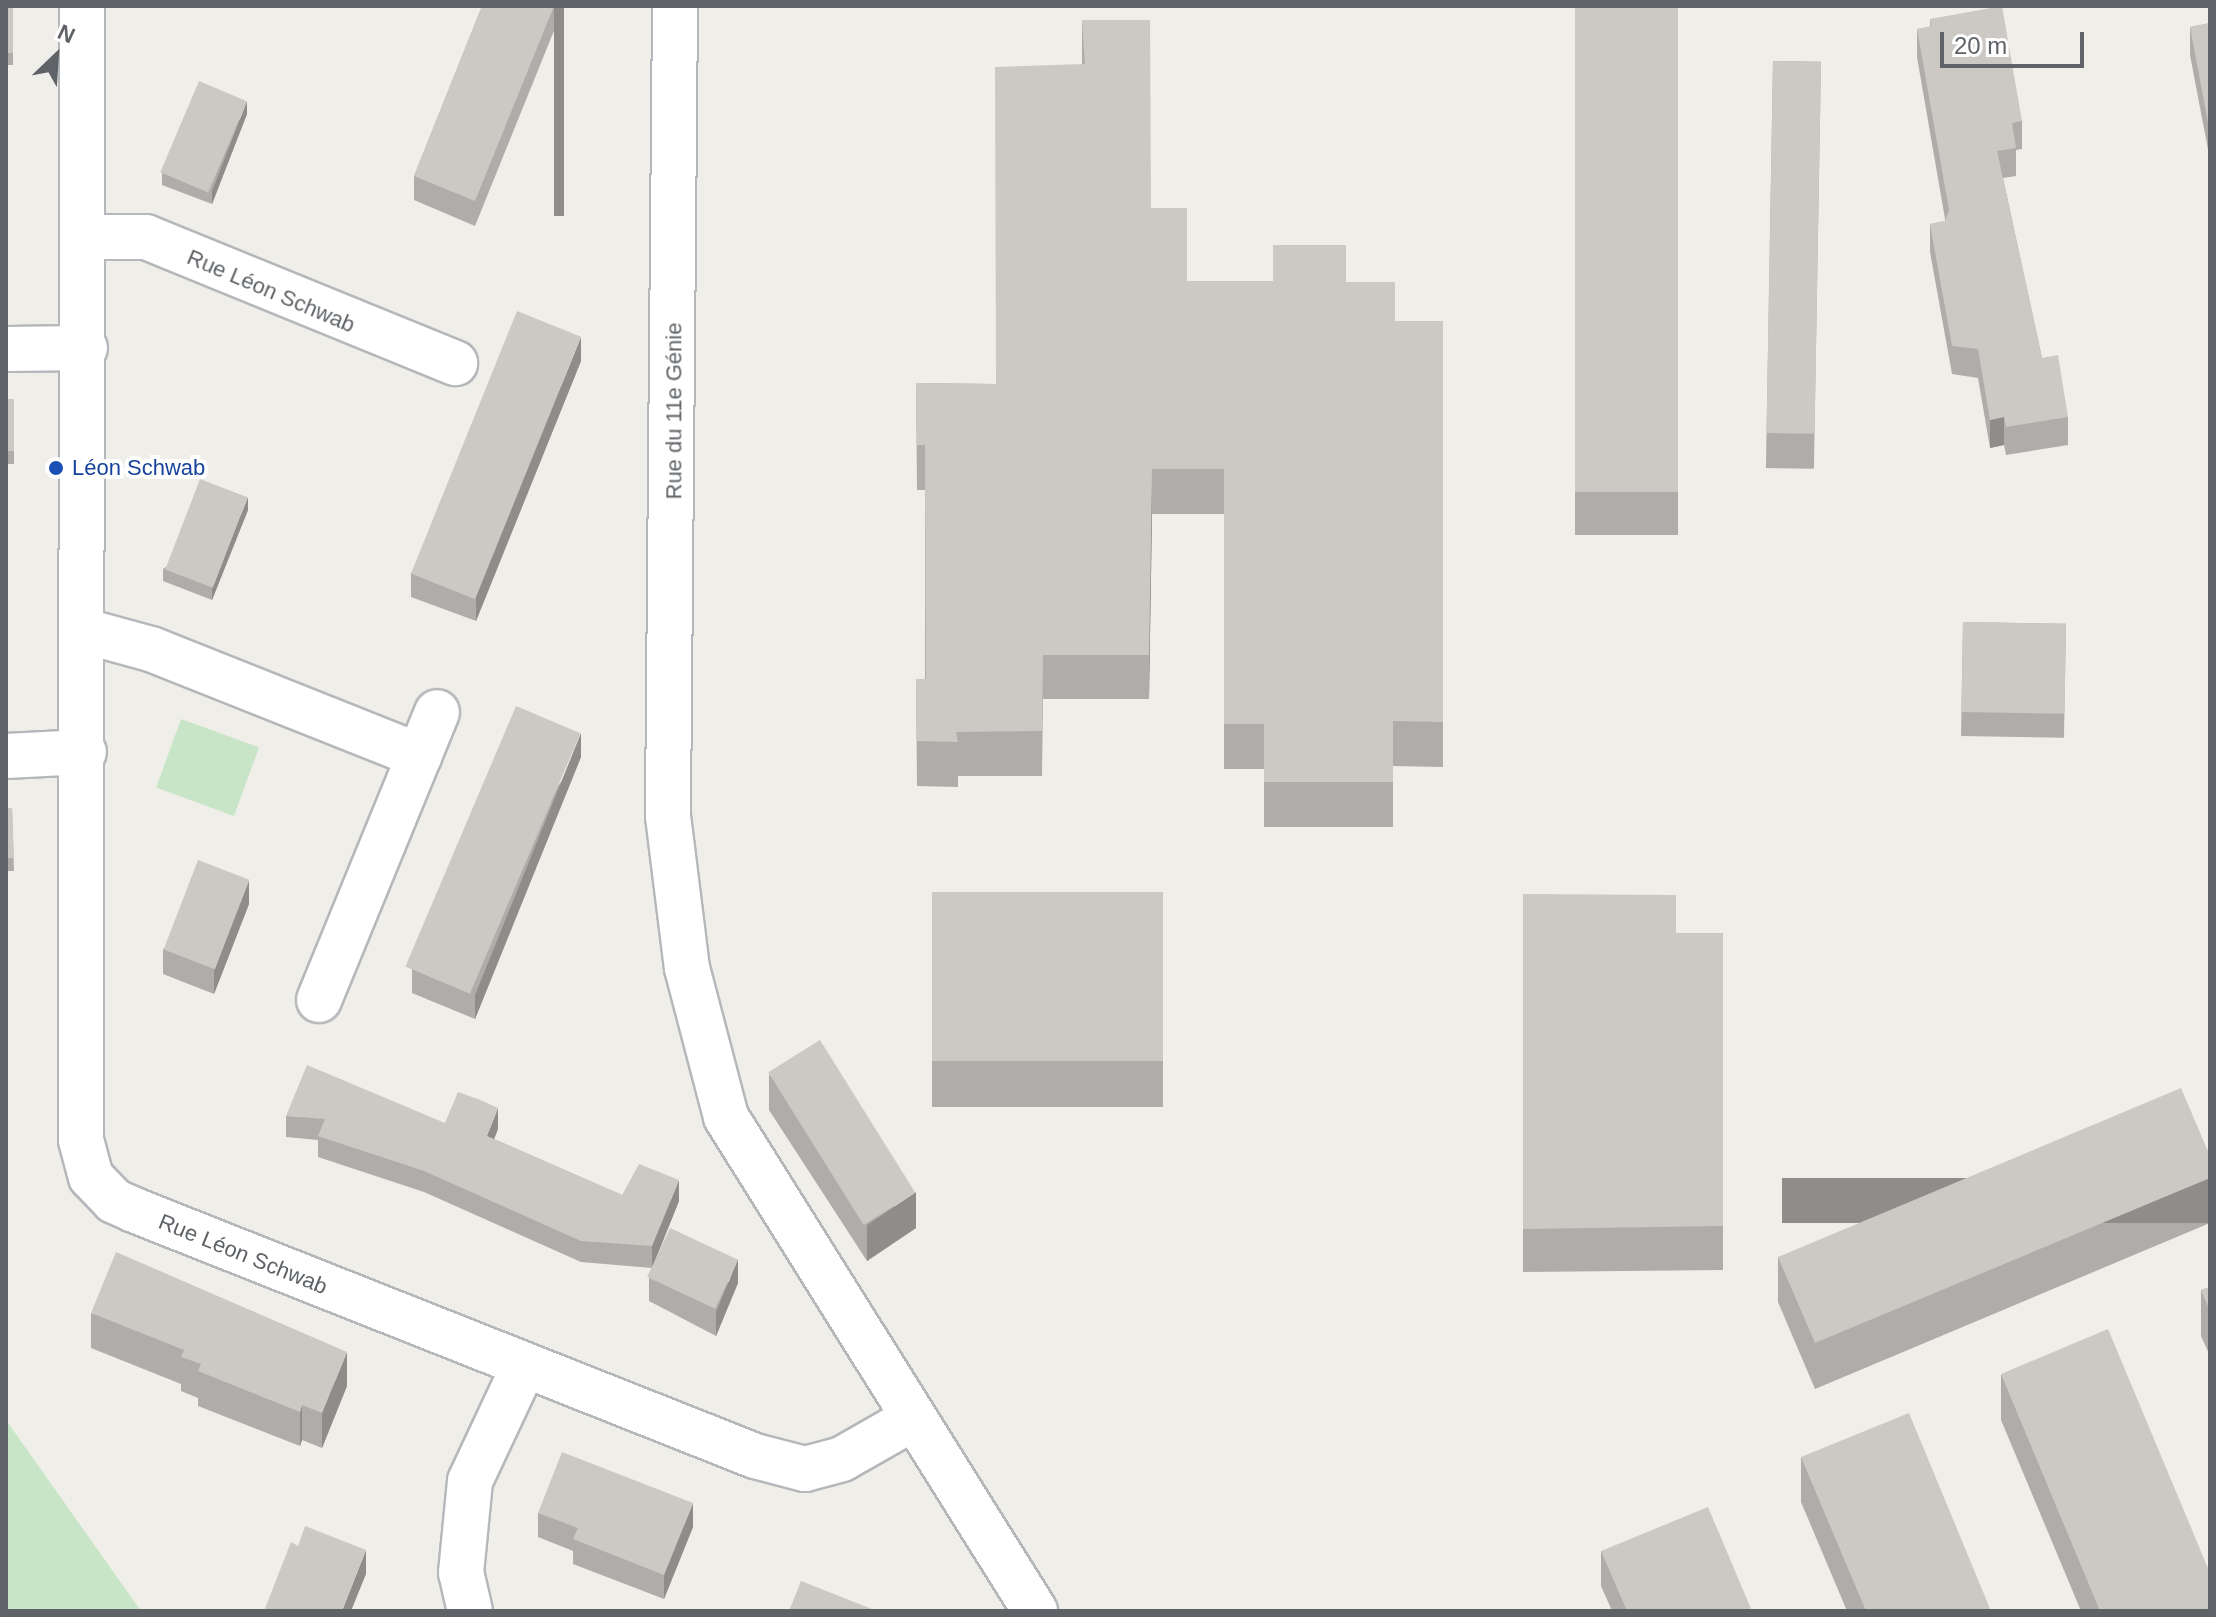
<!DOCTYPE html>
<meta charset="utf-8">
<style>
body{margin:0}
#map{position:relative;width:2216px;height:1617px;overflow:hidden;background:#f0eee8;font-family:Arial,sans-serif}
div>[style]{position:absolute}
[style*='--x']{left:calc(var(--x)*1px);top:calc(var(--y)*1px);width:calc(var(--w)*1px);rotate:calc(var(--a)*1deg)}
.green>*{inset:0;background:#c8e6c7;transform-origin:0 0}
.roads{filter:drop-shadow(2px 0 #b5b8bb) drop-shadow(-2px 0 #b5b8bb) drop-shadow(0 2px #b5b8bb) drop-shadow(0 -2px #b5b8bb)}
.minor>*{height:44px;margin:-22px;padding:0 22px;transform-origin:22px;border-radius:22px;background:#fff}
.wall>*{inset:0;background:#afada9;transform-origin:0 0}
.shaded-wall>*{inset:0;background:#8f8d89;transform-origin:0 0}
.building>*{inset:0;background:#ccc9c4;transform-origin:0 0}
.dots>*{width:22px;height:22px;translate:-50% -50%;box-sizing:border-box;border:4px solid #fff;border-radius:50%}
span{translate:-50% -50%;white-space:nowrap;text-align:center;line-height:1.15;-webkit-text-stroke:8px #fff;paint-order:stroke}
.street-label{font-size:22px;color:#5f6367}
.transit-label{font-size:22px;color:#164399}
.left{translate:0 -50%;text-align:left}
.frame{position:absolute;inset:0;border:8px solid #5f6367;pointer-events:none}
.north{position:absolute;left:16px;top:16px;width:80px;height:80px;-webkit-text-stroke:6px #fff;paint-order:stroke;rotate:25deg;font-size:22px;font-weight:700;line-height:32px;text-align:center;color:#5f6367}
.north::after{content:'';display:block;margin:auto;width:28px;height:36px;background:#5f6367;clip-path:polygon(50% 0,100% 100%,50% 72%,0 100%)}
.scale{position:absolute;left:1940px;top:32px;width:144px;height:36px;box-sizing:border-box;border:4px solid #5f6367;border-top:0;padding-left:10px;font-size:24px;line-height:28px;white-space:nowrap;color:#5f6367;-webkit-text-stroke:6px #fff;paint-order:stroke}
</style>
<div id="map">
<div class="green">
<div style="left:181px;top:719px;width:83px;height:73px;rotate:20deg"></div>
<div style="clip-path:polygon(6px 1420px,141px 1611px,6px 1611px)"></div>
</div>
<div class="roads">
<div class="minor">
<div style="--x:82;--y:6;--w:1134;--a:90.05"></div>
<div style="--x:81;--y:1140;--w:38;--a:75"></div>
<div style="--x:91;--y:1177;--w:33;--a:46"></div>
<div style="--x:114;--y:1201;--w:22;--a:24"></div>
<div style="--x:134;--y:1210;--w:668;--a:21.61"></div>
<div style="--x:755;--y:1456;--w:52;--a:14.6"></div>
<div style="--x:805;--y:1469;--w:38;--a:-15"></div>
<div style="--x:842;--y:1459;--w:81;--a:-29.7"></div>
<div style="--x:675;--y:6;--w:810;--a:90.5"></div>
<div style="--x:668;--y:816;--w:153;--a:82.9"></div>
<div style="--x:687;--y:968;--w:154;--a:75.3"></div>
<div style="--x:726;--y:1117;--w:583;--a:57.97"></div>
<div style="--x:84;--y:237;--w:62;--a:0"></div>
<div style="--x:146;--y:237;--w:334;--a:22.2"></div>
<div style="--x:6;--y:349;--w:79;--a:-0.7"></div>
<div style="--x:85;--y:631;--w:68;--a:15.3"></div>
<div style="--x:151;--y:649;--w:289;--a:21.7"></div>
<div style="--x:6;--y:756;--w:78;--a:-2.9"></div>
<div style="--x:319;--y:1000;--w:311;--a:-67.7"></div>
<div style="--x:470;--y:1611;--w:39;--a:-103"></div>
<div style="--x:461;--y:1573;--w:92;--a:-84.4"></div>
<div style="--x:470;--y:1481;--w:125;--a:-64.9"></div>
</div>
</div>
<div class="wall">
<div style="left:6px;top:6px;width:7px;height:59px"></div>
<div style="clip-path:polygon(482px 6px,564px 6px,475px 226px,414px 200px,414px 176px)"></div>
<div style="left:1575px;top:6px;width:103px;height:529px"></div>
<div style="clip-path:polygon(1930px 19px,2022px 121px,2022px 149px,2016px 150px,2016px 176px,2003px 178px,2042px 358px,2068px 417px,2068px 445px,2006px 455px,2004px 445px,1990px 448px,1978px 378px,1952px 374px,1930px 252px,1930px 224px,1945px 221px,1945px 219px,1917px 57px,1917px 29px,1930px 27px)"></div>
<div style="clip-path:polygon(1082px 20px,1151px 208px,1187px 281px,1346px 282px,1395px 321px,1443px 321px,1443px 767px,1393px 766px,1393px 827px,1264px 827px,1264px 769px,1224px 769px,1224px 514px,1152px 514px,1149px 699px,1043px 699px,1042px 776px,958px 776px,958px 787px,917px 786px,916px 679px,925px 679px,925px 490px,917px 490px,916px 383px,996px 384px,1082px 64px)"></div>
<div style="clip-path:polygon(2210px 23px,2210px 160px,2190px 55px,2190px 27px)"></div>
<div style="left:1773px;top:61px;width:48px;height:407px;rotate:1deg"></div>
<div style="clip-path:polygon(247px 114px,212px 204px,162px 185px,162px 173px)"></div>
<div style="clip-path:polygon(581px 361px,476px 621px,411px 597px,411px 573px)"></div>
<div style="left:6px;top:399px;width:8px;height:65px"></div>
<div style="clip-path:polygon(248px 510px,212px 600px,163px 581px,163px 569px)"></div>
<div style="left:1963px;top:622px;width:103px;height:114px;rotate:1deg"></div>
<div style="clip-path:polygon(581px 757px,475px 1019px,412px 993px,412px 969px)"></div>
<div style="clip-path:polygon(6px 808px,12px 808px,14px 871px,6px 871px)"></div>
<div style="left:932px;top:892px;width:231px;height:215px"></div>
<div style="clip-path:polygon(1523px 894px,1676px 933px,1723px 933px,1723px 1270px,1523px 1272px)"></div>
<div style="clip-path:polygon(249px 904px,214px 994px,163px 974px,163px 949px)"></div>
<div style="clip-path:polygon(769px 1074px,916px 1228px,867px 1261px,769px 1110px)"></div>
<div style="clip-path:polygon(286px 1116px,445px 1123px,498px 1129px,494px 1139px,622px 1195px,679px 1201px,652px 1268px,581px 1262px,424px 1192px,318px 1157px,318px 1140px,286px 1137px)"></div>
<div style="clip-path:polygon(2210px 1156px,2210px 1223px,1815px 1389px,1778px 1302px,1778px 1257px)"></div>
<div style="clip-path:polygon(649px 1278px,738px 1283px,716px 1336px,649px 1301px)"></div>
<div style="clip-path:polygon(2210px 1287px,2210px 1356px,2201px 1336px,2201px 1290px)"></div>
<div style="clip-path:polygon(91px 1313px,347px 1386px,322px 1448px,302px 1440px,300px 1446px,198px 1406px,198px 1398px,181px 1391px,181px 1384px,91px 1348px)"></div>
<div style="clip-path:polygon(2001px 1374px,2210px 1611px,2081px 1611px,2001px 1420px)"></div>
<div style="clip-path:polygon(1801px 1457px,1991px 1611px,1847px 1611px,1801px 1502px)"></div>
<div style="clip-path:polygon(538px 1513px,693px 1527px,664px 1599px,573px 1564px,573px 1551px,538px 1537px)"></div>
<div style="clip-path:polygon(1601px 1551px,1752px 1611px,1612px 1611px,1601px 1586px)"></div>
</div>
<div class="shaded-wall">
<div style="left:554px;top:6px;width:10px;height:210px"></div>
<div style="clip-path:polygon(247px 101px,247px 114px,212px 204px,212px 191px)"></div>
<div style="clip-path:polygon(581px 337px,581px 361px,476px 621px,476px 597px)"></div>
<div style="clip-path:polygon(2004px 417px,2004px 445px,1990px 448px,1990px 420px)"></div>
<div style="clip-path:polygon(1152px 469px,1152px 514px,1149px 699px,1149px 655px)"></div>
<div style="clip-path:polygon(248px 497px,248px 510px,212px 600px,212px 588px)"></div>
<div style="clip-path:polygon(581px 733px,581px 757px,475px 1019px,475px 995px)"></div>
<div style="clip-path:polygon(249px 880px,249px 904px,214px 994px,214px 970px)"></div>
<div style="clip-path:polygon(498px 1108px,498px 1129px,487px 1157px,487px 1136px)"></div>
<div style="left:2210px;top:1178px;width:45px;height:428px;rotate:90deg"></div>
<div style="clip-path:polygon(679px 1180px,679px 1201px,652px 1268px,652px 1246px)"></div>
<div style="clip-path:polygon(916px 1192px,916px 1228px,867px 1261px,867px 1225px)"></div>
<div style="clip-path:polygon(738px 1259px,738px 1283px,716px 1336px,716px 1312px)"></div>
<div style="clip-path:polygon(347px 1352px,347px 1386px,322px 1448px,322px 1413px)"></div>
<div style="clip-path:polygon(302px 1405px,302px 1440px,300px 1446px,300px 1412px)"></div>
<div style="clip-path:polygon(693px 1503px,693px 1527px,664px 1599px,664px 1575px)"></div>
<div style="clip-path:polygon(366px 1550px,366px 1574px,351px 1611px,342px 1611px)"></div>
</div>
<div class="building">
<div style="left:6px;top:6px;width:7px;height:47px"></div>
<div style="clip-path:polygon(482px 6px,554px 6px,475px 201px,414px 176px)"></div>
<div style="left:1575px;top:6px;width:103px;height:486px"></div>
<div style="clip-path:polygon(2002px 6px,2022px 121px,2012px 123px,2016px 148px,1997px 151px,2042px 358px,2058px 355px,2068px 417px,2006px 427px,2004px 417px,1990px 420px,1978px 349px,1952px 346px,1930px 224px,1945px 221px,1949px 210px,1917px 29px,1931px 26px,1930px 19px)"></div>
<div style="clip-path:polygon(1082px 20px,1150px 20px,1151px 208px,1187px 208px,1187px 281px,1273px 281px,1273px 245px,1346px 245px,1346px 282px,1395px 282px,1395px 321px,1443px 321px,1443px 722px,1393px 721px,1393px 782px,1264px 782px,1264px 724px,1224px 724px,1224px 469px,1152px 469px,1149px 655px,1043px 655px,1042px 731px,956px 732px,958px 742px,917px 741px,916px 679px,926px 679px,925px 445px,917px 445px,916px 383px,996px 384px,995px 67px,1085px 64px)"></div>
<div style="clip-path:polygon(2210px 23px,2210px 133px,2190px 27px)"></div>
<div style="left:1773px;top:61px;width:48px;height:372px;rotate:1deg"></div>
<div style="left:199px;top:81px;width:52px;height:99px;rotate:23deg"></div>
<div style="left:517px;top:311px;width:69px;height:283px;rotate:22deg"></div>
<div style="left:6px;top:399px;width:8px;height:52px"></div>
<div style="left:200px;top:479px;width:51px;height:97px;rotate:21deg"></div>
<div style="left:1963px;top:622px;width:103px;height:90px;rotate:1deg"></div>
<div style="left:516px;top:706px;width:70px;height:283px;rotate:23deg"></div>
<div style="clip-path:polygon(6px 808px,12px 808px,14px 858px,6px 858px)"></div>
<div style="left:198px;top:860px;width:55px;height:96px;rotate:21deg"></div>
<div style="left:932px;top:892px;width:231px;height:169px"></div>
<div style="clip-path:polygon(1523px 894px,1676px 895px,1676px 933px,1723px 933px,1723px 1226px,1523px 1229px)"></div>
<div style="left:820px;top:1040px;width:180px;height:61px;rotate:58deg"></div>
<div style="clip-path:polygon(307px 1065px,445px 1123px,458px 1092px,478px 1099px,498px 1108px,487px 1136px,622px 1195px,639px 1164px,679px 1180px,652px 1246px,581px 1241px,424px 1171px,318px 1136px,325px 1119px,286px 1116px)"></div>
<div style="clip-path:polygon(2181px 1088px,2210px 1156px,2210px 1178px,1815px 1343px,1778px 1257px)"></div>
<div style="left:670px;top:1228px;width:75px;height:54px;rotate:25deg"></div>
<div style="clip-path:polygon(116px 1252px,347px 1352px,322px 1413px,302px 1405px,300px 1412px,198px 1371px,201px 1364px,181px 1357px,184px 1350px,91px 1313px)"></div>
<div style="clip-path:polygon(2210px 1287px,2210px 1311px,2201px 1290px)"></div>
<div style="clip-path:polygon(2108px 1329px,2210px 1573px,2210px 1611px,2100px 1611px,2001px 1374px)"></div>
<div style="clip-path:polygon(1909px 1413px,1991px 1611px,1866px 1611px,1801px 1457px)"></div>
<div style="clip-path:polygon(562px 1452px,693px 1503px,664px 1575px,573px 1539px,578px 1528px,538px 1513px)"></div>
<div style="clip-path:polygon(1708px 1507px,1752px 1611px,1627px 1611px,1601px 1551px)"></div>
<div style="clip-path:polygon(305px 1526px,366px 1550px,342px 1611px,264px 1611px,291px 1542px,298px 1546px)"></div>
<div style="clip-path:polygon(801px 1581px,877px 1611px,789px 1611px)"></div>
</div>
<div class="dots">
<div style="left:56px;top:468px;background:#1a4fb4"></div>
</div>
<div class="street-label">
<span style="left:271px;top:291px;rotate:23deg">Rue Léon Schwab</span>
<span style="left:674px;top:411px;rotate:-90deg">Rue du 11e Génie</span>
<span style="left:243px;top:1254px;rotate:22deg">Rue Léon Schwab</span>
</div>
<div class="transit-label">
<span class="left" style="left:72px;top:468px">Léon Schwab</span>
</div>
<div class="frame"></div>
<div class="north">N</div>
<div class="scale">20 m</div>
</div>
